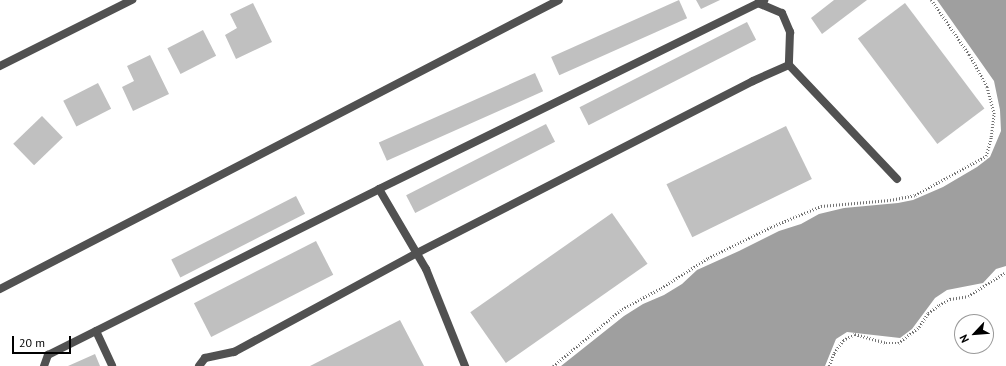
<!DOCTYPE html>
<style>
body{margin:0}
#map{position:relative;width:1006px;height:366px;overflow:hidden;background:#fff;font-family:"PT Sans",sans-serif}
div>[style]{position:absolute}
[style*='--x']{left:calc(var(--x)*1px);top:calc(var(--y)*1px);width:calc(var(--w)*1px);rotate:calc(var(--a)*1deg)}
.water>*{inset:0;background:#9f9f9f}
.building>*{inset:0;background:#c0c0c0;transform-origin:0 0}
.path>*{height:2.5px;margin-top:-1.25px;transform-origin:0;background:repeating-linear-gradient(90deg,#737373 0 1px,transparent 0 3px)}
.service>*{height:8px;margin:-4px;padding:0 4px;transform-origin:4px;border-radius:4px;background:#515151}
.minor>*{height:8px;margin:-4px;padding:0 4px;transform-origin:4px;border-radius:4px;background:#515151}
span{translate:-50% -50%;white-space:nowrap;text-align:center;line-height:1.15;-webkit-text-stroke:3px #fff;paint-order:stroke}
.north{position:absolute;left:954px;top:314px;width:40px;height:40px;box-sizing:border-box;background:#fff;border:1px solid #999;border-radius:50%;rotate:244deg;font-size:11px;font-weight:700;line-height:16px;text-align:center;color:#000}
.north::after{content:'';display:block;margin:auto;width:14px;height:18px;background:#000;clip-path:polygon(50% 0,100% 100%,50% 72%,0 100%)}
.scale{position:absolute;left:12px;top:336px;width:59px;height:18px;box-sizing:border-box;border:2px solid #000;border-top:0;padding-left:5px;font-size:12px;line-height:14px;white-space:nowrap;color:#000;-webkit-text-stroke:3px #fff;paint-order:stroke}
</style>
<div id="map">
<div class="water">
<div style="clip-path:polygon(937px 0,1006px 0,1006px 266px,996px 269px,983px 283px,947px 290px,935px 298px,912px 329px,900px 338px,847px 332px,836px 339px,825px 366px,561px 366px,624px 316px,643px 304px,664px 295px,682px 284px,697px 270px,739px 251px,779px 231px,801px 224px,819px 214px,844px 208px,898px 203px,913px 200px,943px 187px,977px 167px,990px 157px,1001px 131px,1000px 110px,994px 81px)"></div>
</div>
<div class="building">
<div style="left:679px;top:0;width:20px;height:140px;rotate:66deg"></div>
<div style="clip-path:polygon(696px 0,720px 0,701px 9px)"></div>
<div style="clip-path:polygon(834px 0,867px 0,822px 34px,811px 18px)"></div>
<div style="clip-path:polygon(253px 3px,272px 42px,236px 59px,225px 35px,237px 28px,230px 14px)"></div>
<div style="left:905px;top:3px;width:132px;height:59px;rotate:53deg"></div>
<div style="left:747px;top:22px;width:20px;height:188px;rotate:63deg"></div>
<div style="left:203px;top:30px;width:29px;height:40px;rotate:63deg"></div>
<div style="clip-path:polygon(150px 55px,169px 94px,133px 111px,122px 87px,134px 81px,127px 66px)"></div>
<div style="left:535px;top:73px;width:20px;height:171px;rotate:66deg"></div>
<div style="left:98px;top:83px;width:29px;height:39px;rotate:63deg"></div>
<div style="left:42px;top:116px;width:30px;height:40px;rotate:46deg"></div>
<div style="left:546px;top:124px;width:20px;height:157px;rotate:63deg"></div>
<div style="left:786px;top:126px;width:59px;height:133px;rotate:64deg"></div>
<div style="left:296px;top:196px;width:20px;height:140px;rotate:63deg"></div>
<div style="left:612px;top:213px;width:62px;height:173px;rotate:55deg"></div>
<div style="left:316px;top:241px;width:38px;height:137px;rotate:63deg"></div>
<div style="clip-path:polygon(400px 320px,424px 366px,310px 366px)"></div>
<div style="clip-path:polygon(95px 354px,100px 366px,68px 366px)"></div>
</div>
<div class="path">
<div style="--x:553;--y:366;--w:89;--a:-39.6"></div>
<div style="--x:622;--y:309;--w:44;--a:-28.3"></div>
<div style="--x:661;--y:288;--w:56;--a:-32.6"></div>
<div style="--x:708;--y:258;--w:70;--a:-26.2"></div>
<div style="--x:771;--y:227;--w:54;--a:-22.8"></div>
<div style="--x:821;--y:206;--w:69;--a:-5"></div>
<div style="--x:890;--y:200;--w:25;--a:-11"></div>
<div style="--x:915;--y:195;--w:81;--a:-28.8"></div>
<div style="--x:986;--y:156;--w:20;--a:-75"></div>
<div style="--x:991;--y:137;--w:23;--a:-83"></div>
<div style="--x:994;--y:114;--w:28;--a:-105"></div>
<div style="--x:987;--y:87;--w:37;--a:-119"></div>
<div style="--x:969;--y:55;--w:67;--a:-124.6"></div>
<div style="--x:829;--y:366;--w:14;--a:-69"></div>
<div style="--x:834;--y:353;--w:16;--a:-55"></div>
<div style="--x:843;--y:340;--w:13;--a:-27"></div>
<div style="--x:855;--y:334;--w:32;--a:16"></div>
<div style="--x:886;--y:343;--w:12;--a:0"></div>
<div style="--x:898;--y:343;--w:26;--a:-37"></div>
<div style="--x:919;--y:327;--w:17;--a:-57"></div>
<div style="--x:928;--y:313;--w:14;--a:-36"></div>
<div style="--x:939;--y:305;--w:13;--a:-29"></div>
<div style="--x:950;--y:299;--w:18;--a:-9"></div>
<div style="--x:968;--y:296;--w:45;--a:-32.3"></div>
</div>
<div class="service">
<div style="--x:758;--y:3;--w:26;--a:23"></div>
<div style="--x:782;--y:13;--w:21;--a:67"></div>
<div style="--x:790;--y:32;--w:33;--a:92"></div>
<div style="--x:0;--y:289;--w:629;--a:-27.34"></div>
<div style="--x:96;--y:331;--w:38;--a:65"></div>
<div style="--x:44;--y:366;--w:12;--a:-70"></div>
<div style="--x:48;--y:355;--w:370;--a:-26.6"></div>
<div style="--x:379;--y:189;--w:429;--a:-26.1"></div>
<div style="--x:199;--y:366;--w:10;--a:-53"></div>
<div style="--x:205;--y:358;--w:30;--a:-12"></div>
<div style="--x:234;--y:352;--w:208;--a:-28.4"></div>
<div style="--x:417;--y:253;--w:377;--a:-27.1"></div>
<div style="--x:753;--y:81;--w:39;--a:-24"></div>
<div style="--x:789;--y:65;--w:157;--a:46.5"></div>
</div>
<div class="minor">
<div style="--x:0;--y:66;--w:148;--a:-26.6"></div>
<div style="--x:379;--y:189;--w:93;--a:59.6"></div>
<div style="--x:426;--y:269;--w:105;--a:68.1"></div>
</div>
<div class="north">N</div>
<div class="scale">20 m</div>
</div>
